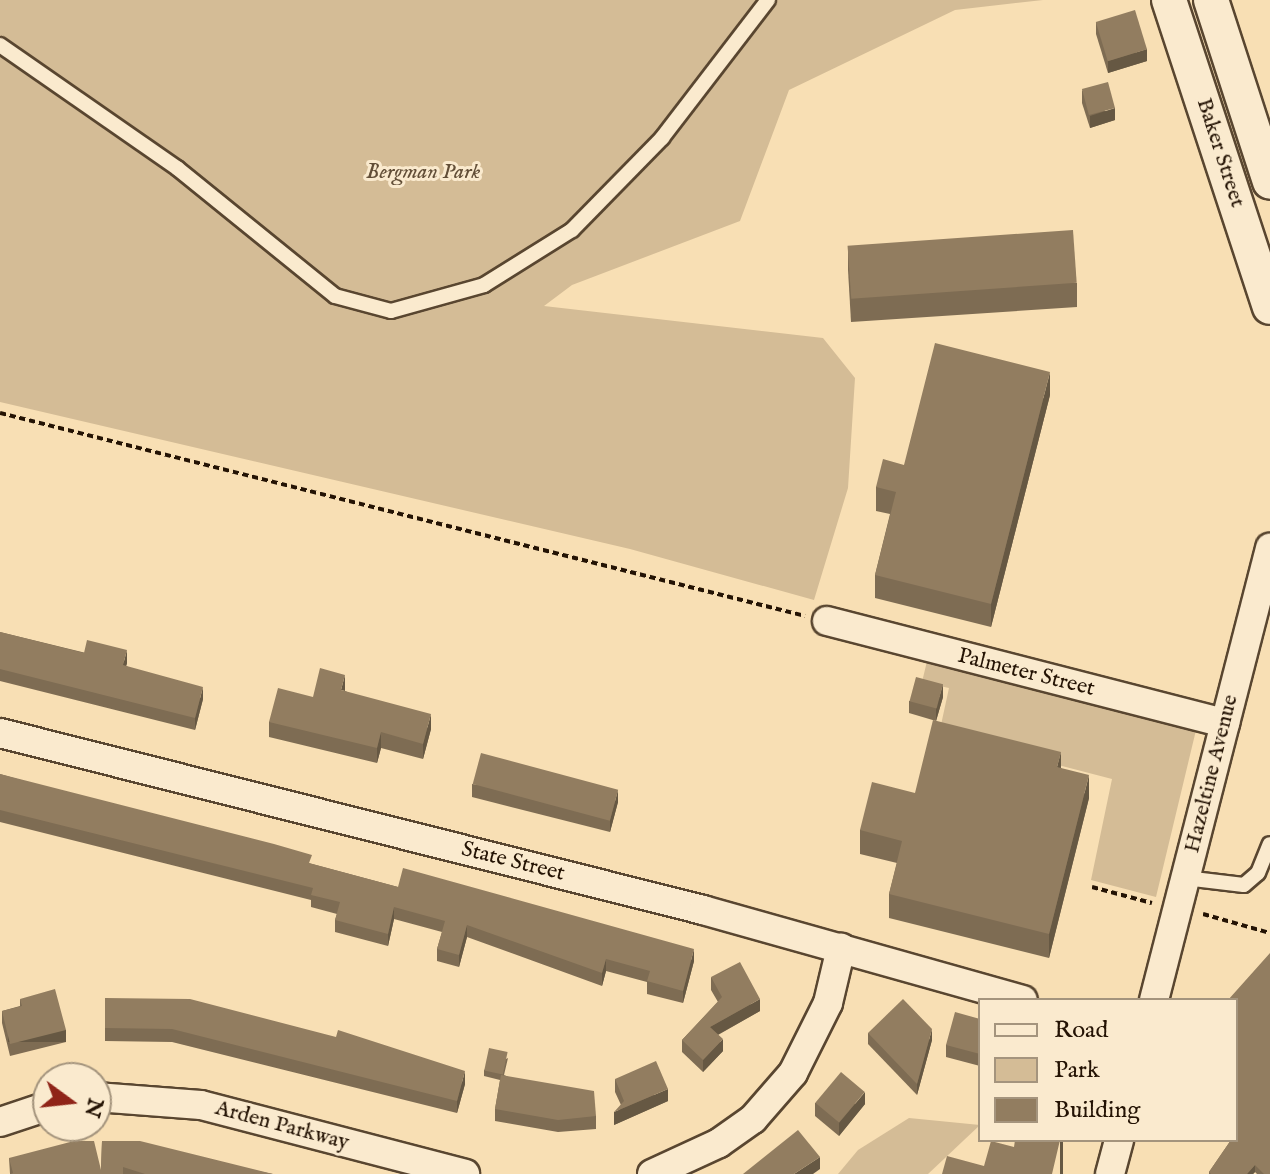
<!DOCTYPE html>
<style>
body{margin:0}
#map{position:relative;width:1270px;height:1174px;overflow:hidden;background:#f8dfb4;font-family:"IM FELL English",serif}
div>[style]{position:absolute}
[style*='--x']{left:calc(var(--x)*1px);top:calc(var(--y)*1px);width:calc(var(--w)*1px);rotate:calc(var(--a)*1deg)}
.green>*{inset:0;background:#d4bc96}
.path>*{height:4px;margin-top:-2px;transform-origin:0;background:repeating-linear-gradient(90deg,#241304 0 6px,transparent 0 10px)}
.roads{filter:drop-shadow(2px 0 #594630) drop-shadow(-2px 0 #594630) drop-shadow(0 2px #594630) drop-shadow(0 -2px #594630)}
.service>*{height:14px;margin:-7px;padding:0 7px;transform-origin:7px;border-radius:7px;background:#faeace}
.minor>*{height:28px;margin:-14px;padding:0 14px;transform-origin:14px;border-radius:14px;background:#faeace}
.tertiary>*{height:34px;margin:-17px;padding:0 17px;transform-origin:17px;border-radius:17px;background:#faeace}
.wall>*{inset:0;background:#7e6c53}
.shaded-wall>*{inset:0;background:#665843;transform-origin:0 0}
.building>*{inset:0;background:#927d60;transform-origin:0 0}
span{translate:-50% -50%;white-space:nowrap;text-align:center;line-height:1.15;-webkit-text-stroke:6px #faeace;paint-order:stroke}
.street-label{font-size:22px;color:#241304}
.park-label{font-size:22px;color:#624e37;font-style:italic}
.legend{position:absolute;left:978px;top:998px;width:260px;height:144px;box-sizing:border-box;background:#faeace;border:2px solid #a4947d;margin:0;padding:10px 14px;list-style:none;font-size:24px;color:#241304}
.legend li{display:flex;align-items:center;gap:16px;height:40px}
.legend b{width:40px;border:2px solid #a4947d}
.north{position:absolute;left:32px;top:1062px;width:80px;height:80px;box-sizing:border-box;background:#faeace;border:2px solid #a4947d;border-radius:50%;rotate:105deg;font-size:22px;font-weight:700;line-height:32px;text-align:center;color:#241304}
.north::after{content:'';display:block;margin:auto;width:28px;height:36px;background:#8f2418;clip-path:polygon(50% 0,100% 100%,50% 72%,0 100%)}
</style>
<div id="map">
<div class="green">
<div style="clip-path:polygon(0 0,1043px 0,955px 10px,789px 90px,740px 221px,572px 285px,544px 306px,823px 338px,855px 378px,848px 488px,814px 600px,630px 549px,0 402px)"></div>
<div style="clip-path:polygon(928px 657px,1197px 726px,1156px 897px,1091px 880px,1112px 779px,939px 734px,949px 688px,922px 682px)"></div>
<div style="clip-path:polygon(909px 1118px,980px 1125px,928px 1174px,838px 1174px,858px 1150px)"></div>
</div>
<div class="path">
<div style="--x:0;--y:413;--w:830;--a:14.15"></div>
<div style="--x:1092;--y:887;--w:62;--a:14.9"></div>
<div style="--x:1203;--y:914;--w:70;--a:15.8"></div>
</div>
<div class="roads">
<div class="service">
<div style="--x:0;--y:45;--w:216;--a:34.8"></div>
<div style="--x:177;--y:168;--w:203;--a:39"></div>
<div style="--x:335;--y:296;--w:58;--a:15"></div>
<div style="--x:391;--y:311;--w:97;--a:-15.6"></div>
<div style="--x:484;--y:285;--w:104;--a:-32"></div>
<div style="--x:572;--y:230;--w:129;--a:-45.6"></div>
<div style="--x:662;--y:138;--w:174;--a:-52.5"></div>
<div style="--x:1185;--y:878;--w:59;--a:6.8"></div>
<div style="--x:1244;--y:885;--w:18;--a:-41"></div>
<div style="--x:1258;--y:873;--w:31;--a:-68"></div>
</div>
<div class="minor">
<div style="--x:827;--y:621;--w:411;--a:14.4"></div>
<div style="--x:0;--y:733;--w:725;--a:14.13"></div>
<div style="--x:703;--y:910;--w:332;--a:15.7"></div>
<div style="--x:1154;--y:1000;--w:467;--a:-75.6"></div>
<div style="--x:96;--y:1097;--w:105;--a:4.4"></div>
<div style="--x:201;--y:1105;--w:273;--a:14.6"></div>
<div style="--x:0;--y:1122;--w:51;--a:-18.4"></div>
<div style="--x:652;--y:1174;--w:74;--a:-24.8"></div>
<div style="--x:719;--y:1143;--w:42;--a:-35.2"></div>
<div style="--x:753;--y:1119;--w:61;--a:-49"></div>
<div style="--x:793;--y:1073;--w:78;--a:-63.4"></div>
<div style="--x:828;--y:1003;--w:57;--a:-76.7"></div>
<div style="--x:1110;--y:1174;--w:35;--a:-75"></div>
</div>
<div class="tertiary">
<div style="--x:1169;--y:0;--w:323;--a:71.8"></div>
<div style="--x:1211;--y:0;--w:191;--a:72"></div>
</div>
</div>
<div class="wall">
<div style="clip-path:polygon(1096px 22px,1147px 61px,1108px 73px,1096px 34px)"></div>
<div style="clip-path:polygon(1082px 90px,1115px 120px,1090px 128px,1082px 103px)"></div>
<div style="clip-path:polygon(848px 246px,1077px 283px,1077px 307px,851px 322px,848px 270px)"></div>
<div style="clip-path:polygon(1050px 395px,991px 627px,875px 598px,875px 575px,890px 514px,876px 511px,876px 487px,904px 465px)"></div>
<div style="clip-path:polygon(0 632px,127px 663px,126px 666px,203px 699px,195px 730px,0 681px)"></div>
<div style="clip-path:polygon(345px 691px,431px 729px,423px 759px,381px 748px,377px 763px,269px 737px,269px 722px,313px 697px)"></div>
<div style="clip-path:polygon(943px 697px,936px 721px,909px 713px,909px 701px)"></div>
<div style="clip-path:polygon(1061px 768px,1089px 798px,1049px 958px,889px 918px,889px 894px,897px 863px,860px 854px,860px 830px,915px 793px)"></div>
<div style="clip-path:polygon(0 774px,312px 864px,398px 887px,694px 961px,683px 1003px,647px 994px,647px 982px,606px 971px,602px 986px,467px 937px,459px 967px,437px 961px,437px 949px,442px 932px,394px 919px,388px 946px,335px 932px,335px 920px,337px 914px,311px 907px,311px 900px,0 822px)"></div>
<div style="clip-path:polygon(472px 784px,618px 802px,610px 832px,472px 797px)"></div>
<div style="clip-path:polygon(711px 977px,760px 1011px,718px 1035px,723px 1051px,703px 1072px,682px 1052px,682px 1040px,718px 1002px,711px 990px)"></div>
<div style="clip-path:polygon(105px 998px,465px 1084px,457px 1113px,172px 1042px,105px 1041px)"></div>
<div style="clip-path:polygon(20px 999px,66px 1042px,10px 1056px,2px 1023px,2px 1011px,20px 1006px)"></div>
<div style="clip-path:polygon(980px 1019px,980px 1066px,946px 1057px,946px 1045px)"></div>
<div style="clip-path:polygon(868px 1033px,932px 1040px,917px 1095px,868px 1044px)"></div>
<div style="clip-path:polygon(508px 1058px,504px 1075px,596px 1116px,596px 1129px,558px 1132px,495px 1121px,495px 1109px,500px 1080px,484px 1076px,484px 1070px)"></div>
<div style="clip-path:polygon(615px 1079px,668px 1101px,614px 1125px,621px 1105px,615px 1092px)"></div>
<div style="clip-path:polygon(815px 1103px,865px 1104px,839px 1136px,815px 1116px)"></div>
<div style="clip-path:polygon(1231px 1140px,1270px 1174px,1257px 1174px,1255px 1172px,1253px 1174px,1209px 1174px,1209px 1172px)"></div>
<div style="clip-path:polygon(102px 1141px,273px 1174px,10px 1174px,9px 1158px,101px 1170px)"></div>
</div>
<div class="shaded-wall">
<div style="clip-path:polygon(1147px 49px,1147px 61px,1108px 73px,1108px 61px)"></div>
<div style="clip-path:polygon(1115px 108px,1115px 120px,1090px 128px,1090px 116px)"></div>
<div style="clip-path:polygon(1050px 372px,1050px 395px,991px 627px,991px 604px)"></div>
<div style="clip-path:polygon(127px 650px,127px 663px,123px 678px,123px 665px)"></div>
<div style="clip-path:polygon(345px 675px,345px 691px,341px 690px)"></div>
<div style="clip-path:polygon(943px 684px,943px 697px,936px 721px,936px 708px)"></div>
<div style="clip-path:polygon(203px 687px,203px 699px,195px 730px,195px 718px)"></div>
<div style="clip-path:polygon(431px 714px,431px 729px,423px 759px,423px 744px)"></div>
<div style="clip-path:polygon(381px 732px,381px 748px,377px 763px,377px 748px)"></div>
<div style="clip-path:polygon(1061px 752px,1061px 775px,1057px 767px)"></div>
<div style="clip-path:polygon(1089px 775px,1089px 798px,1049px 958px,1049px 934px)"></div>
<div style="clip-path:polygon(618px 790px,618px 802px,610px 832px,610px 820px)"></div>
<div style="clip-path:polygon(394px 907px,394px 919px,388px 946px,388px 934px)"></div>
<div style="clip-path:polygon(467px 925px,467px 937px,459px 967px,459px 955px)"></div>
<div style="clip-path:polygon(694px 949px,694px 961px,683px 1003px,683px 991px)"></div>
<div style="clip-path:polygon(606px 959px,606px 971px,602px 986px,602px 973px)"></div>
<div style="clip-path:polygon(760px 999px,760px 1011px,710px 1039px,710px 1027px)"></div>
<div style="clip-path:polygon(932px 1029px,932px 1040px,917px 1095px,917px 1084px)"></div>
<div style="left:66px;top:1030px;width:12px;height:58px;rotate:90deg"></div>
<div style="clip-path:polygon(723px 1039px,723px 1051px,703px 1072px,703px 1060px)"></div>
<div style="clip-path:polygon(465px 1071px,465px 1084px,457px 1113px,457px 1101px)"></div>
<div style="clip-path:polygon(668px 1089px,668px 1101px,614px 1125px,614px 1112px)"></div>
<div style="clip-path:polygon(865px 1092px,865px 1104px,839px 1136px,839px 1123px)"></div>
<div style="left:1060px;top:1140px;width:3px;height:35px"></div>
<div style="clip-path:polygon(820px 1157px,820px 1169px,813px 1174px,794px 1174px)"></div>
<div style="clip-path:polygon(1255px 1165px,1255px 1172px,1253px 1174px,1247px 1174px)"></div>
</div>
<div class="building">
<div style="left:1135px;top:10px;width:41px;height:41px;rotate:73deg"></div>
<div style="left:1108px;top:82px;width:27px;height:27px;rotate:75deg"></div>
<div style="left:1073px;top:230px;width:53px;height:226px;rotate:86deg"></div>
<div style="clip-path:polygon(935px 343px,1050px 372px,991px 604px,875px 575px,896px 492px,876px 487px,883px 459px,904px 465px)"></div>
<div style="clip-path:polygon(0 632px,84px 653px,87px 640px,127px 650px,123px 665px,203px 687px,195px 718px,0 669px)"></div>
<div style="clip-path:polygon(320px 668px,345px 675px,341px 690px,431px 714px,423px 744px,381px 732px,377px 748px,269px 722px,278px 688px,313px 697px)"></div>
<div style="left:916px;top:677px;width:28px;height:25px;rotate:15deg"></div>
<div style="clip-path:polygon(933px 720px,1061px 752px,1057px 767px,1089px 775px,1049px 934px,889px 894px,902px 841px,860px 830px,872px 782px,915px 793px)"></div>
<div style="left:481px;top:753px;width:142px;height:32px;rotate:15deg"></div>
<div style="clip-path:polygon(0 774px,274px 844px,312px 855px,309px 863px,398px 887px,403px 868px,694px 949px,683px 991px,647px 981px,650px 971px,606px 959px,602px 973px,467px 925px,459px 955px,437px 949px,445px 921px,394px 907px,388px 934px,335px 920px,340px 902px,311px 895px,313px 888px,0 810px)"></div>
<div style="clip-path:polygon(1270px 953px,1270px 1174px,1264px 1174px,1255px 1165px,1247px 1174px,1211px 1174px,1209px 1172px,1231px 1140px,1236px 1140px,1236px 1000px,1228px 1000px)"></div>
<div style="clip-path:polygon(740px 962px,760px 999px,710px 1027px,723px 1039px,703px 1060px,682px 1040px,722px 997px,711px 977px)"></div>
<div style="clip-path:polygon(55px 989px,66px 1030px,10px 1044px,2px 1011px,22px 1006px,20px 999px)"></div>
<div style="clip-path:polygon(105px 998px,190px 999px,336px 1037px,338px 1030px,465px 1071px,457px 1101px,172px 1029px,105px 1028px)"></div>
<div style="clip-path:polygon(903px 999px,932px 1029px,917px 1084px,868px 1033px)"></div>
<div style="clip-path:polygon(955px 1012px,980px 1019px,980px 1054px,946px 1045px)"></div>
<div style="left:489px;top:1048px;width:19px;height:23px;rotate:12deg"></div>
<div style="clip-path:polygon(656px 1061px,668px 1089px,614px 1112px,624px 1101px,615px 1079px)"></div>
<div style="left:841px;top:1072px;width:31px;height:40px;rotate:40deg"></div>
<div style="clip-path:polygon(501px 1075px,594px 1091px,596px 1116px,558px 1120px,495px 1109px)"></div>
<div style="clip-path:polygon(798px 1130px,820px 1157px,794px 1174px,743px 1174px)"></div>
<div style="clip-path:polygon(1015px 1140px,1060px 1140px,1052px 1174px,942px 1174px,947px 1156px,984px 1166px,991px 1141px,1014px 1147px)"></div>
<div style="clip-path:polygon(74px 1141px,94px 1141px,101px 1170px,102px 1141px,140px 1141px,273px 1174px,145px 1174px,123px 1167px,123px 1174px,11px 1174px,13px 1173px,9px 1158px)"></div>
</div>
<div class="street-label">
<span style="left:1220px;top:153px;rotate:72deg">Baker Street</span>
<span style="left:1026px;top:673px;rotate:14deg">Palmeter Street</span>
<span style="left:1212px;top:774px;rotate:-76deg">Hazeltine Avenue</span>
<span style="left:513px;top:862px;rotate:14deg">State Street</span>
<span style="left:282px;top:1126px;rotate:15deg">Arden Parkway</span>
</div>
<div class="park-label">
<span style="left:423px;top:173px">Bergman Park</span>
</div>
<ul class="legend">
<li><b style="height:10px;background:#faeace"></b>Road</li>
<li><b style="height:22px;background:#d4bc96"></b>Park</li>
<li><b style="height:22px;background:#927d60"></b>Building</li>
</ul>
<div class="north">N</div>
</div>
